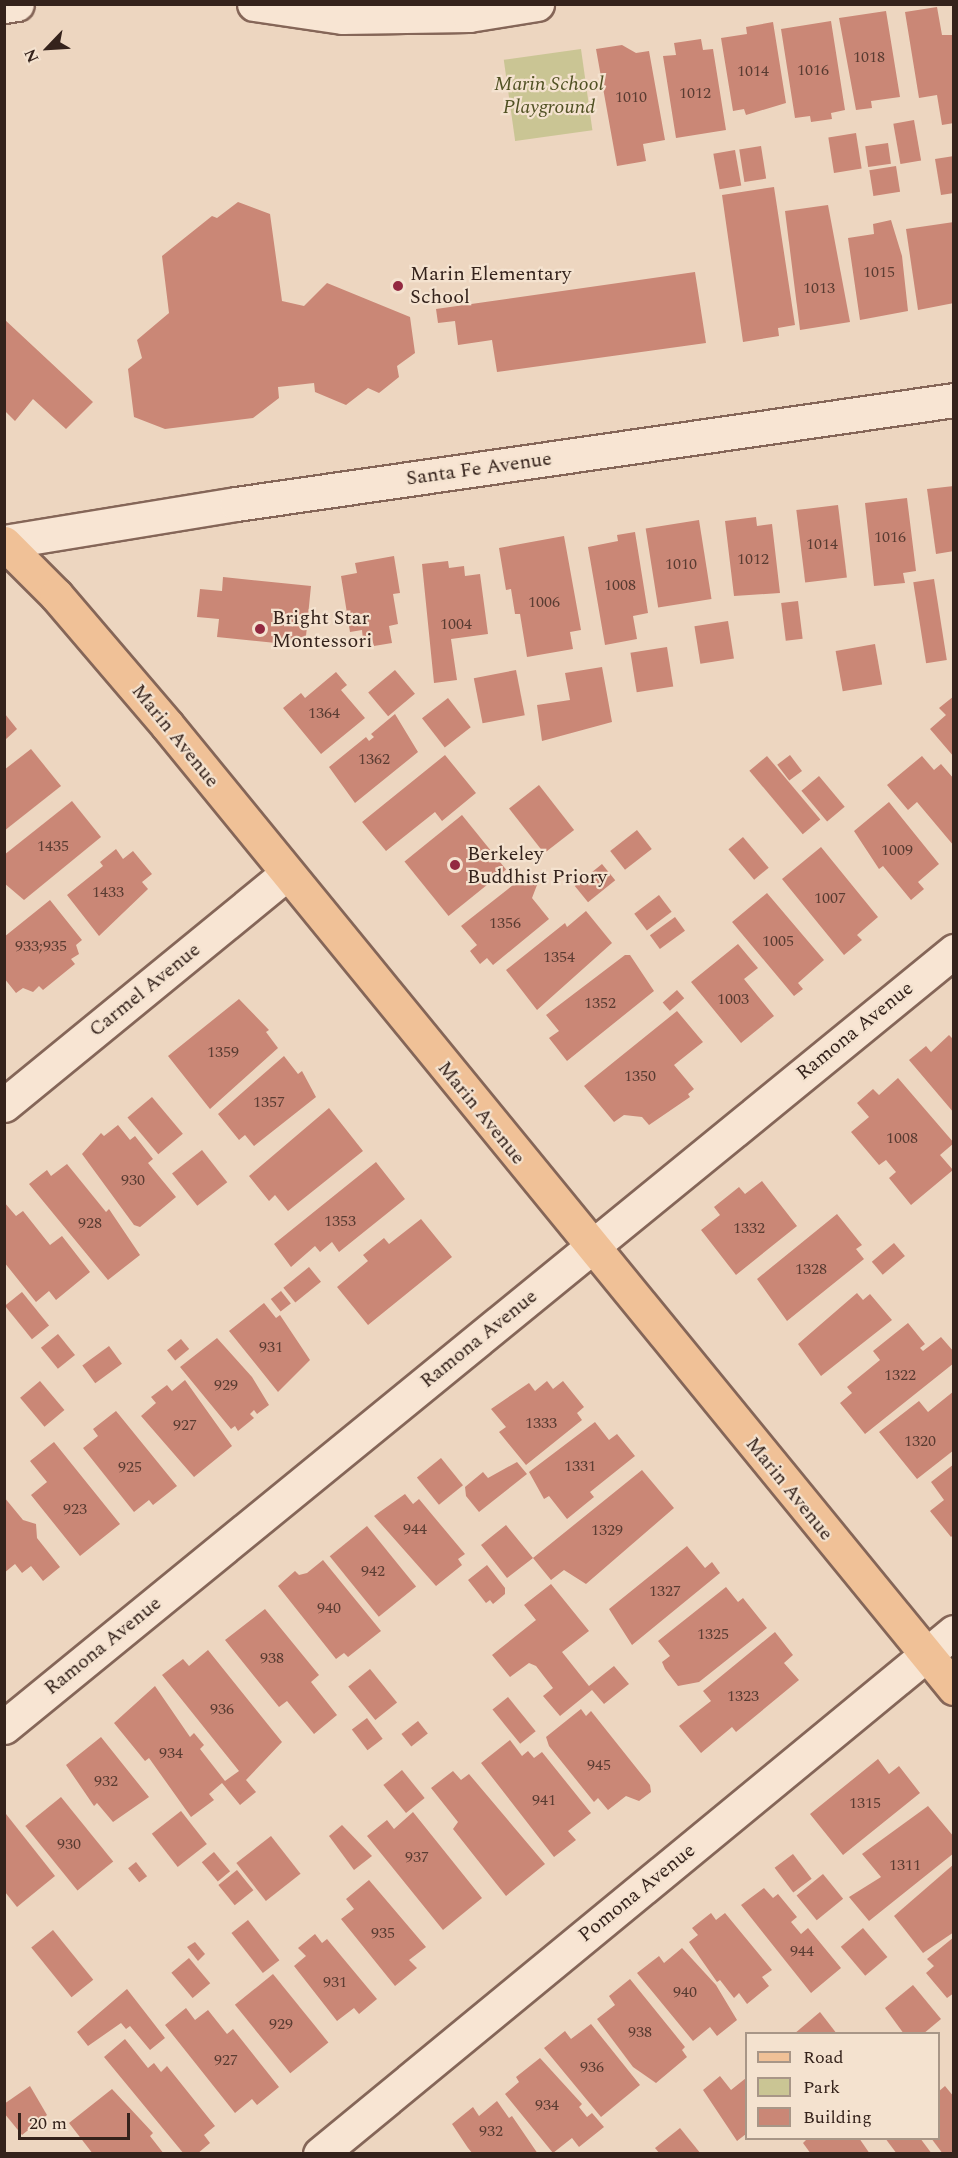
<!DOCTYPE html>
<style>
body{margin:0}
#map{position:relative;width:958px;height:2158px;overflow:hidden;background:#edd6c0;font-family:Spectral,serif}
div>[style]{position:absolute}
[style*='--x']{left:calc(var(--x)*1px);top:calc(var(--y)*1px);width:calc(var(--w)*1px);rotate:calc(var(--a)*1deg)}
.green>*{inset:0;background:#cac594;transform-origin:0 0}
.building>*{inset:0;background:#ca8776;transform-origin:0 0}
.roads{filter:drop-shadow(2px 0 #856658) drop-shadow(-2px 0 #856658) drop-shadow(0 2px #856658) drop-shadow(0 -2px #856658)}
.minor>*{height:33px;margin:-16.5px;padding:0 16.5px;transform-origin:16.5px;border-radius:16.5px;background:#f8e5d3}
.major>*{height:33px;margin:-16.5px;padding:0 16.5px;transform-origin:16.5px;border-radius:16.5px;background:#f0c197}
.dots>*{width:16px;height:16px;translate:-50% -50%;box-sizing:border-box;border:3px solid #f4e2cf;border-radius:50%}
span{translate:-50% -50%;white-space:nowrap;text-align:center;line-height:1.15;-webkit-text-stroke:4.5px #f4e2cf;paint-order:stroke}
.number-label{font-size:16px;color:#5a3c32}
.number-label span{-webkit-text-stroke-width:0}
.park-label{font-size:20px;color:#505123;font-style:italic}
.poi-label{font-size:20px;color:#35231c}
.left{translate:0 -50%;text-align:left}
.street-label{font-size:20px;color:#35231c}
.frame{position:absolute;inset:0;border:6px solid #35231c;pointer-events:none}
.legend{position:absolute;left:745px;top:2032px;width:195px;height:108px;box-sizing:border-box;background:#f4e2cf;border:2px solid #a89687;margin:0;padding:8px 10px;list-style:none;font-size:18px;color:#35231c}
.legend li{display:flex;align-items:center;gap:12px;height:30px}
.legend b{width:30px;border:2px solid #a89687}
.north{position:absolute;left:18px;top:18px;width:60px;height:60px;-webkit-text-stroke:4px #f4e2cf;paint-order:stroke;rotate:245deg;font-size:16px;font-weight:700;line-height:24px;text-align:center;color:#35231c}
.north::after{content:'';display:block;margin:auto;width:21px;height:27px;background:#35231c;clip-path:polygon(50% 0,100% 100%,50% 72%,0 100%)}
.scale{position:absolute;left:18px;top:2113px;width:112px;height:27px;box-sizing:border-box;border:3px solid #35231c;border-top:0;padding-left:8px;font-size:18px;line-height:21px;white-space:nowrap;color:#35231c;-webkit-text-stroke:4px #f4e2cf;paint-order:stroke}
</style>
<div id="map">
<div class="green">
<div style="left:581px;top:49px;width:82px;height:78px;rotate:82deg"></div>
</div>
<div class="building">
<div style="clip-path:polygon(937px 7px,942px 35px,954px 35px,954px 123px,942px 125px,937px 95px,919px 98px,905px 12px)"></div>
<div style="clip-path:polygon(886px 11px,900px 97px,871px 101px,872px 108px,856px 110px,839px 18px)"></div>
<div style="clip-path:polygon(831px 21px,845px 110px,831px 113px,832px 119px,811px 122px,810px 116px,795px 118px,781px 29px)"></div>
<div style="clip-path:polygon(773px 22px,786px 103px,746px 115px,744px 109px,733px 111px,721px 38px,747px 34px,746px 27px)"></div>
<div style="clip-path:polygon(701px 39px,703px 50px,713px 49px,726px 130px,676px 138px,663px 56px,676px 55px,674px 43px)"></div>
<div style="clip-path:polygon(622px 45px,636px 53px,649px 51px,665px 140px,643px 144px,646px 161px,617px 166px,596px 49px)"></div>
<div style="left:914px;top:120px;width:41px;height:21px;rotate:80deg"></div>
<div style="left:856px;top:133px;width:36px;height:28px;rotate:81deg"></div>
<div style="left:888px;top:143px;width:21px;height:23px;rotate:82deg"></div>
<div style="left:761px;top:146px;width:33px;height:22px;rotate:81deg"></div>
<div style="left:735px;top:150px;width:36px;height:22px;rotate:80deg"></div>
<div style="clip-path:polygon(954px 156px,954px 193px,941px 195px,935px 159px)"></div>
<div style="left:896px;top:166px;width:26px;height:27px;rotate:81deg"></div>
<div style="clip-path:polygon(774px 187px,795px 325px,778px 328px,779px 336px,743px 342px,722px 195px)"></div>
<div style="clip-path:polygon(238px 202px,270px 214px,282px 301px,304px 306px,327px 283px,410px 317px,415px 353px,397px 366px,399px 377px,379px 393px,368px 388px,346px 405px,315px 392px,314px 383px,278px 387px,279px 398px,253px 418px,165px 429px,134px 417px,128px 369px,142px 358px,137px 340px,169px 313px,162px 256px,212px 216px,217px 218px)"></div>
<div style="clip-path:polygon(828px 205px,850px 322px,800px 330px,785px 211px)"></div>
<div style="clip-path:polygon(891px 220px,902px 256px,908px 311px,860px 320px,848px 238px,874px 234px,873px 224px)"></div>
<div style="clip-path:polygon(954px 222px,954px 303px,918px 310px,906px 229px)"></div>
<div style="clip-path:polygon(695px 272px,706px 343px,497px 372px,492px 340px,458px 345px,455px 321px,438px 323px,436px 309px)"></div>
<div style="clip-path:polygon(4px 319px,93px 402px,66px 429px,33px 399px,15px 421px,4px 410px)"></div>
<div style="clip-path:polygon(954px 486px,954px 551px,936px 554px,927px 489px)"></div>
<div style="clip-path:polygon(907px 498px,916px 571px,903px 573px,905px 583px,874px 586px,865px 503px)"></div>
<div style="left:838px;top:505px;width:73px;height:42px;rotate:83deg"></div>
<div style="clip-path:polygon(756px 517px,757px 526px,772px 524px,780px 593px,734px 596px,725px 521px)"></div>
<div style="left:699px;top:520px;width:80px;height:54px;rotate:81deg"></div>
<div style="clip-path:polygon(635px 532px,648px 613px,633px 616px,637px 639px,605px 645px,588px 547px,618px 541px,617px 535px)"></div>
<div style="clip-path:polygon(564px 536px,581px 630px,570px 632px,573px 649px,527px 657px,520px 614px,515px 614px,511px 589px,506px 590px,499px 548px)"></div>
<div style="clip-path:polygon(394px 556px,400px 593px,393px 594px,398px 624px,389px 626px,392px 643px,374px 646px,372px 639px,363px 640px,362px 630px,350px 632px,341px 576px,357px 573px,355px 563px)"></div>
<div style="clip-path:polygon(448px 561px,449px 568px,464px 566px,465px 576px,480px 574px,488px 634px,451px 639px,457px 680px,434px 683px,422px 564px)"></div>
<div style="clip-path:polygon(223px 577px,311px 586px,305px 646px,217px 637px,219px 619px,197px 617px,200px 589px,222px 591px)"></div>
<div style="left:934px;top:579px;width:82px;height:21px;rotate:81deg"></div>
<div style="left:798px;top:601px;width:38px;height:17px;rotate:83deg"></div>
<div style="left:728px;top:621px;width:38px;height:34px;rotate:81deg"></div>
<div style="left:875px;top:644px;width:41px;height:40px;rotate:80deg"></div>
<div style="left:667px;top:647px;width:40px;height:37px;rotate:81deg"></div>
<div style="clip-path:polygon(602px 667px,612px 722px,542px 741px,537px 705px,570px 700px,565px 673px)"></div>
<div style="left:395px;top:670px;width:31px;height:35px;rotate:50deg"></div>
<div style="left:516px;top:670px;width:46px;height:43px;rotate:79deg"></div>
<div style="clip-path:polygon(336px 672px,347px 685px,341px 690px,365px 718px,321px 754px,283px 708px,301px 693px,305px 698px)"></div>
<div style="clip-path:polygon(954px 696px,954px 757px,930px 729px,946px 715px,939px 708px)"></div>
<div style="left:448px;top:698px;width:37px;height:33px;rotate:52deg"></div>
<div style="clip-path:polygon(5px 714px,17px 729px,5px 740px)"></div>
<div style="clip-path:polygon(395px 714px,418px 752px,355px 803px,329px 767px,366px 737px,369px 741px,374px 737px,371px 734px)"></div>
<div style="clip-path:polygon(31px 749px,61px 786px,4px 831px,4px 770px)"></div>
<div style="clip-path:polygon(445px 755px,476px 793px,442px 821px,435px 812px,386px 851px,362px 822px)"></div>
<div style="left:790px;top:755px;width:20px;height:16px;rotate:53deg"></div>
<div style="left:767px;top:756px;width:83px;height:23px;rotate:50deg"></div>
<div style="clip-path:polygon(922px 756px,934px 770px,941px 764px,954px 779px,954px 846px,917px 802px,908px 810px,887px 785px)"></div>
<div style="left:819px;top:776px;width:40px;height:23px;rotate:50deg"></div>
<div style="left:539px;top:785px;width:57px;height:38px;rotate:52deg"></div>
<div style="clip-path:polygon(72px 801px,101px 837px,24px 900px,4px 883px,4px 855px)"></div>
<div style="clip-path:polygon(889px 802px,939px 864px,918px 882px,924px 889px,911px 900px,883px 866px,879px 869px,854px 831px)"></div>
<div style="left:462px;top:815px;width:70px;height:74px;rotate:51deg"></div>
<div style="left:637px;top:830px;width:24px;height:34px;rotate:52deg"></div>
<div style="left:743px;top:837px;width:40px;height:19px;rotate:50deg"></div>
<div style="clip-path:polygon(821px 847px,878px 917px,857px 935px,862px 940px,844px 955px,782px 879px)"></div>
<div style="clip-path:polygon(116px 849px,123px 859px,133px 851px,152px 874px,142px 882px,148px 889px,99px 936px,67px 895px,103px 866px,100px 862px)"></div>
<div style="left:602px;top:864px;width:21px;height:35px;rotate:51deg"></div>
<div style="clip-path:polygon(527px 874px,537px 885px,532px 898px,549px 919px,493px 965px,487px 958px,480px 964px,470px 951px,477px 945px,461px 926px)"></div>
<div style="clip-path:polygon(767px 893px,824px 960px,798px 983px,803px 989px,794px 996px,732px 922px)"></div>
<div style="left:659px;top:895px;width:21px;height:31px;rotate:53deg"></div>
<div style="clip-path:polygon(50px 900px,82px 940px,76px 945px,79px 954px,71px 959px,75px 964px,43px 990px,39px 986px,33px 992px,23px 988px,16px 993px,4px 978px,4px 937px)"></div>
<div style="clip-path:polygon(586px 911px,612px 943px,537px 1010px,506px 970px,565px 923px,567px 927px)"></div>
<div style="left:675px;top:917px;width:17px;height:31px;rotate:54deg"></div>
<div style="clip-path:polygon(738px 944px,758px 968px,744px 979px,774px 1016px,741px 1043px,691px 982px)"></div>
<div style="clip-path:polygon(625px 955px,630px 955px,654px 991px,567px 1061px,549px 1038px,559px 1031px,546px 1015px)"></div>
<div style="left:677px;top:990px;width:11px;height:19px;rotate:49deg"></div>
<div style="clip-path:polygon(239px 999px,269px 1030px,266px 1032px,278px 1048px,210px 1109px,168px 1056px)"></div>
<div style="clip-path:polygon(677px 1011px,703px 1042px,674px 1065px,694px 1089px,688px 1094px,690px 1097px,649px 1125px,642px 1117px,624px 1115px,614px 1122px,584px 1086px)"></div>
<div style="clip-path:polygon(949px 1035px,954px 1040px,954px 1113px,909px 1060px,926px 1046px,931px 1052px)"></div>
<div style="clip-path:polygon(284px 1056px,298px 1074px,302px 1071px,316px 1097px,254px 1146px,245px 1135px,239px 1140px,218px 1114px)"></div>
<div style="clip-path:polygon(898px 1078px,954px 1143px,940px 1155px,953px 1170px,911px 1205px,889px 1178px,896px 1172px,886px 1160px,879px 1165px,851px 1132px,869px 1117px,857px 1103px,873px 1089px,879px 1095px)"></div>
<div style="left:152px;top:1097px;width:48px;height:32px;rotate:50deg"></div>
<div style="clip-path:polygon(329px 1108px,363px 1151px,288px 1211px,275px 1195px,269px 1201px,249px 1176px)"></div>
<div style="clip-path:polygon(118px 1125px,130px 1140px,135px 1136px,153px 1159px,148px 1163px,176px 1197px,140px 1227px,134px 1225px,82px 1154px,101px 1133px,104px 1136px)"></div>
<div style="left:202px;top:1150px;width:41px;height:38px;rotate:52deg"></div>
<div style="clip-path:polygon(376px 1162px,405px 1199px,339px 1252px,332px 1242px,320px 1252px,315px 1246px,291px 1267px,274px 1244px)"></div>
<div style="clip-path:polygon(67px 1164px,106px 1212px,109px 1209px,140px 1255px,108px 1280px,29px 1184px,47px 1170px,51px 1176px)"></div>
<div style="clip-path:polygon(762px 1181px,797px 1226px,736px 1275px,701px 1230px,720px 1215px,714px 1207px,739px 1187px,745px 1194px)"></div>
<div style="clip-path:polygon(4px 1202px,16px 1216px,23px 1211px,50px 1245px,62px 1236px,90px 1272px,56px 1300px,49px 1291px,36px 1302px,4px 1262px)"></div>
<div style="clip-path:polygon(837px 1214px,862px 1245px,856px 1249px,864px 1259px,787px 1321px,757px 1279px)"></div>
<div style="clip-path:polygon(421px 1219px,452px 1257px,368px 1325px,337px 1287px,368px 1261px,363px 1255px,384px 1238px,389px 1244px)"></div>
<div style="left:894px;top:1243px;width:17px;height:29px;rotate:50deg"></div>
<div style="left:309px;top:1267px;width:19px;height:33px;rotate:51deg"></div>
<div style="left:281px;top:1291px;width:16px;height:13px;rotate:52deg"></div>
<div style="left:22px;top:1292px;width:43px;height:22px;rotate:51deg"></div>
<div style="clip-path:polygon(857px 1293px,863px 1300px,870px 1294px,892px 1320px,821px 1376px,798px 1344px)"></div>
<div style="clip-path:polygon(264px 1303px,276px 1318px,280px 1315px,310px 1360px,278px 1392px,229px 1331px)"></div>
<div style="clip-path:polygon(908px 1323px,925px 1344px,920px 1348px,923px 1351px,941px 1337px,954px 1352px,954px 1363px,865px 1434px,840px 1403px,852px 1393px,847px 1387px,880px 1360px,873px 1351px)"></div>
<div style="left:58px;top:1334px;width:27px;height:22px;rotate:51deg"></div>
<div style="clip-path:polygon(217px 1338px,252px 1377px,269px 1405px,257px 1414px,254px 1410px,250px 1414px,254px 1418px,238px 1431px,235px 1426px,231px 1429px,180px 1367px)"></div>
<div style="left:181px;top:1339px;width:13px;height:18px;rotate:51deg"></div>
<div style="left:109px;top:1346px;width:22px;height:33px;rotate:54deg"></div>
<div style="clip-path:polygon(185px 1380px,232px 1446px,194px 1477px,141px 1416px,156px 1403px,151px 1397px,167px 1385px,172px 1391px)"></div>
<div style="left:40px;top:1381px;width:38px;height:26px;rotate:50deg"></div>
<div style="clip-path:polygon(547px 1381px,553px 1389px,563px 1381px,584px 1407px,577px 1413px,582px 1420px,526px 1465px,499px 1432px,506px 1427px,491px 1409px,529px 1383px,535px 1391px)"></div>
<div style="clip-path:polygon(954px 1391px,954px 1450px,917px 1479px,879px 1432px,919px 1401px,928px 1412px)"></div>
<div style="clip-path:polygon(116px 1411px,177px 1486px,153px 1505px,149px 1500px,134px 1512px,83px 1448px,98px 1436px,93px 1429px)"></div>
<div style="clip-path:polygon(595px 1422px,609px 1440px,617px 1434px,635px 1456px,590px 1492px,594px 1497px,567px 1519px,549px 1496px,544px 1499px,529px 1472px)"></div>
<div style="clip-path:polygon(54px 1442px,120px 1524px,80px 1556px,31px 1495px,47px 1482px,30px 1461px)"></div>
<div style="left:441px;top:1458px;width:35px;height:31px;rotate:51deg"></div>
<div style="clip-path:polygon(517px 1462px,527px 1474px,479px 1512px,466px 1496px,465px 1487px,483px 1472px,488px 1478px)"></div>
<div style="clip-path:polygon(954px 1464px,954px 1534px,951px 1537px,930px 1511px,944px 1500px,931px 1482px)"></div>
<div style="clip-path:polygon(642px 1470px,674px 1508px,586px 1584px,564px 1570px,551px 1580px,533px 1558px,507px 1578px,481px 1545px,506px 1525px,533px 1558px)"></div>
<div style="clip-path:polygon(405px 1494px,413px 1504px,419px 1499px,465px 1554px,458px 1559px,462px 1565px,436px 1586px,374px 1516px)"></div>
<div style="clip-path:polygon(4px 1497px,23px 1520px,36px 1524px,37px 1538px,60px 1567px,43px 1581px,31px 1566px,22px 1573px,15px 1564px,4px 1573px)"></div>
<div style="left:367px;top:1526px;width:78px;height:48px;rotate:51deg"></div>
<div style="clip-path:polygon(687px 1546px,705px 1568px,712px 1562px,720px 1573px,632px 1645px,609px 1609px)"></div>
<div style="clip-path:polygon(323px 1560px,381px 1631px,348px 1657px,344px 1653px,336px 1659px,278px 1586px,295px 1571px,299px 1575px,307px 1573px)"></div>
<div style="clip-path:polygon(487px 1565px,505px 1588px,505px 1594px,493px 1604px,490px 1600px,486px 1603px,468px 1580px)"></div>
<div style="clip-path:polygon(551px 1584px,589px 1631px,562px 1652px,589px 1686px,614px 1666px,629px 1684px,604px 1704px,592px 1690px,560px 1716px,543px 1696px,553px 1688px,536px 1666px,529px 1663px,510px 1677px,492px 1655px,536px 1620px,524px 1605px)"></div>
<div style="clip-path:polygon(726px 1587px,738px 1602px,743px 1598px,767px 1628px,699px 1682px,678px 1686px,665px 1669px,662px 1662px,670px 1656px,658px 1641px)"></div>
<div style="clip-path:polygon(265px 1609px,319px 1675px,311px 1682px,337px 1715px,314px 1734px,287px 1701px,279px 1707px,225px 1640px)"></div>
<div style="clip-path:polygon(775px 1632px,793px 1655px,784px 1663px,799px 1680px,736px 1732px,732px 1727px,701px 1753px,679px 1726px,711px 1701px,703px 1691px)"></div>
<div style="clip-path:polygon(208px 1650px,282px 1742px,246px 1780px,256px 1792px,240px 1805px,222px 1783px,209px 1794px,214px 1800px,191px 1817px,149px 1758px,145px 1761px,114px 1723px,155px 1686px,190px 1737px,194px 1733px,204px 1745px,200px 1749px,225px 1781px,239px 1771px,162px 1675px,183px 1659px,189px 1666px)"></div>
<div style="left:370px;top:1669px;width:43px;height:28px;rotate:51deg"></div>
<div style="left:508px;top:1697px;width:44px;height:20px;rotate:51deg"></div>
<div style="clip-path:polygon(581px 1709px,586px 1716px,591px 1711px,650px 1785px,651px 1792px,639px 1801px,626px 1796px,608px 1810px,598px 1798px,594px 1802px,549px 1746px,546px 1737px)"></div>
<div style="left:367px;top:1718px;width:26px;height:19px;rotate:53deg"></div>
<div style="left:418px;top:1721px;width:16px;height:21px;rotate:52deg"></div>
<div style="clip-path:polygon(101px 1737px,149px 1797px,113px 1822px,97px 1803px,94px 1806px,66px 1765px)"></div>
<div style="clip-path:polygon(510px 1740px,522px 1756px,528px 1751px,534px 1758px,542px 1752px,591px 1813px,568px 1831px,576px 1840px,554px 1857px,481px 1763px)"></div>
<div style="clip-path:polygon(878px 1759px,889px 1774px,899px 1766px,920px 1793px,843px 1855px,810px 1814px)"></div>
<div style="left:402px;top:1770px;width:36px;height:24px;rotate:51deg"></div>
<div style="clip-path:polygon(453px 1771px,461px 1780px,469px 1774px,545px 1864px,506px 1896px,453px 1829px,458px 1822px,431px 1788px)"></div>
<div style="left:61px;top:1797px;width:83px;height:46px;rotate:51deg"></div>
<div style="clip-path:polygon(928px 1806px,954px 1837px,954px 1853px,869px 1921px,849px 1897px,881px 1877px,862px 1854px)"></div>
<div style="left:181px;top:1811px;width:42px;height:37px;rotate:52deg"></div>
<div style="clip-path:polygon(413px 1812px,482px 1898px,443px 1930px,367px 1836px,387px 1820px,394px 1829px)"></div>
<div style="clip-path:polygon(6px 1814px,55px 1876px,17px 1907px,5px 1892px)"></div>
<div style="clip-path:polygon(342px 1825px,372px 1856px,354px 1870px,329px 1836px)"></div>
<div style="left:271px;top:1836px;width:48px;height:44px;rotate:52deg"></div>
<div style="left:214px;top:1852px;width:25px;height:16px;rotate:50deg"></div>
<div style="left:793px;top:1854px;width:31px;height:23px;rotate:53deg"></div>
<div style="left:136px;top:1862px;width:18px;height:10px;rotate:52deg"></div>
<div style="clip-path:polygon(954px 1864px,954px 1932px,923px 1953px,894px 1916px)"></div>
<div style="left:237px;top:1870px;width:26px;height:24px;rotate:51deg"></div>
<div style="left:823px;top:1874px;width:32px;height:34px;rotate:51deg"></div>
<div style="clip-path:polygon(369px 1880px,426px 1947px,409px 1960px,417px 1968px,395px 1986px,341px 1919px,354px 1909px,346px 1899px)"></div>
<div style="clip-path:polygon(764px 1888px,773px 1898px,778px 1894px,797px 1917px,791px 1922px,801px 1934px,808px 1928px,841px 1968px,811px 1993px,741px 1905px)"></div>
<div style="clip-path:polygon(711px 1913px,716px 1920px,725px 1913px,772px 1970px,762px 1977px,769px 1986px,747px 2004px,739px 1993px,734px 1998px,720px 1980px,717px 1982px,689px 1942px,698px 1935px,692px 1928px)"></div>
<div style="left:248px;top:1920px;width:51px;height:21px;rotate:52deg"></div>
<div style="left:863px;top:1928px;width:38px;height:29px;rotate:50deg"></div>
<div style="left:53px;top:1930px;width:64px;height:28px;rotate:51deg"></div>
<div style="clip-path:polygon(315px 1934px,322px 1943px,327px 1939px,377px 1999px,359px 2014px,354px 2008px,337px 2021px,294px 1966px,306px 1956px,298px 1948px)"></div>
<div style="clip-path:polygon(954px 1937px,954px 1993px,947px 1998px,926px 1973px,934px 1966px,927px 1959px)"></div>
<div style="clip-path:polygon(195px 1942px,205px 1954px,198px 1961px,187px 1947px)"></div>
<div style="clip-path:polygon(682px 1948px,716px 1985px,737px 2020px,717px 2036px,710px 2027px,693px 2041px,637px 1973px,659px 1956px,664px 1963px)"></div>
<div style="left:189px;top:1958px;width:33px;height:23px;rotate:50deg"></div>
<div style="left:273px;top:1974px;width:88px;height:49px;rotate:51deg"></div>
<div style="clip-path:polygon(630px 1979px,685px 2047px,682px 2050px,687px 2057px,656px 2083px,633px 2067px,597px 2019px,615px 2005px,609px 1996px)"></div>
<div style="clip-path:polygon(913px 1985px,941px 2019px,923px 2034px,904px 2034px,885px 2008px)"></div>
<div style="clip-path:polygon(127px 1989px,165px 2038px,150px 2050px,130px 2026px,126px 2029px,121px 2023px,88px 2046px,77px 2032px)"></div>
<div style="clip-path:polygon(186px 2008px,195px 2020px,208px 2010px,227px 2034px,233px 2029px,279px 2087px,257px 2105px,252px 2099px,235px 2113px,165px 2025px)"></div>
<div style="clip-path:polygon(820px 2012px,837px 2034px,794px 2034px)"></div>
<div style="clip-path:polygon(591px 2024px,640px 2085px,601px 2117px,544px 2048px,565px 2031px,571px 2039px)"></div>
<div style="clip-path:polygon(125px 2039px,148px 2068px,154px 2063px,161px 2072px,167px 2066px,215px 2126px,204px 2135px,210px 2143px,197px 2154px,184px 2154px,104px 2057px)"></div>
<div style="clip-path:polygon(540px 2058px,582px 2104px,579px 2107px,587px 2117px,592px 2113px,604px 2127px,579px 2147px,572px 2138px,553px 2153px,505px 2094px,519px 2082px,516px 2077px)"></div>
<div style="clip-path:polygon(720px 2076px,731px 2090px,746px 2078px,746px 2134px,737px 2141px,703px 2090px)"></div>
<div style="clip-path:polygon(30px 2086px,47px 2115px,22px 2135px,4px 2113px,4px 2104px)"></div>
<div style="clip-path:polygon(945px 2086px,954px 2097px,954px 2154px,943px 2154px,931px 2138px,938px 2138px,938px 2092px)"></div>
<div style="clip-path:polygon(112px 2089px,153px 2133px,150px 2136px,164px 2154px,93px 2154px,69px 2123px)"></div>
<div style="clip-path:polygon(497px 2101px,509px 2118px,512px 2116px,538px 2154px,473px 2154px,468px 2148px,452px 2124px,473px 2107px,479px 2116px)"></div>
<div style="clip-path:polygon(680px 2128px,701px 2154px,660px 2154px,655px 2148px)"></div>
<div style="clip-path:polygon(808px 2138px,859px 2138px,870px 2154px,811px 2154px,803px 2143px)"></div>
<div style="clip-path:polygon(885px 2138px,920px 2138px,932px 2154px,897px 2154px)"></div>
</div>
<div class="roads">
<div class="minor">
<div style="--x:254;--y:4;--w:89;--a:8.4"></div>
<div style="--x:342;--y:17;--w:127;--a:-0.9"></div>
<div style="--x:469;--y:15;--w:69;--a:-9.2"></div>
<div style="--x:4;--y:6;--w:13;--a:-9"></div>
<div style="--x:4;--y:542;--w:235;--a:-9.3"></div>
<div style="--x:236;--y:504;--w:725;--a:-8.24"></div>
<div style="--x:4;--y:1105;--w:365;--a:-39.3"></div>
<div style="--x:4;--y:1727;--w:1227;--a:-39.24"></div>
<div style="--x:320;--y:2154;--w:821;--a:-39.47"></div>
</div>
<div class="major">
<div style="--x:4;--y:543;--w:74;--a:45"></div>
<div style="--x:56;--y:595;--w:171;--a:49.5"></div>
<div style="--x:167;--y:725;--w:1244;--a:50.74"></div>
</div>
</div>
<div class="dots">
<div style="left:398px;top:286px;background:#932941"></div>
<div style="left:260px;top:629px;background:#932941"></div>
<div style="left:455px;top:865px;background:#932941"></div>
</div>
<div class="number-label">
<span style="left:869px;top:57px">1018</span>
<span style="left:813px;top:70px">1016</span>
<span style="left:753px;top:71px">1014</span>
<span style="left:695px;top:93px">1012</span>
<span style="left:631px;top:97px">1010</span>
<span style="left:879px;top:272px">1015</span>
<span style="left:819px;top:288px">1013</span>
<span style="left:890px;top:537px">1016</span>
<span style="left:822px;top:544px">1014</span>
<span style="left:753px;top:559px">1012</span>
<span style="left:681px;top:564px">1010</span>
<span style="left:620px;top:585px">1008</span>
<span style="left:544px;top:602px">1006</span>
<span style="left:456px;top:624px">1004</span>
<span style="left:324px;top:713px">1364</span>
<span style="left:374px;top:759px">1362</span>
<span style="left:53px;top:846px">1435</span>
<span style="left:897px;top:850px">1009</span>
<span style="left:108px;top:892px">1433</span>
<span style="left:830px;top:898px">1007</span>
<span style="left:505px;top:923px">1356</span>
<span style="left:778px;top:941px">1005</span>
<span style="left:41px;top:946px">933;935</span>
<span style="left:559px;top:957px">1354</span>
<span style="left:733px;top:999px">1003</span>
<span style="left:600px;top:1003px">1352</span>
<span style="left:223px;top:1052px">1359</span>
<span style="left:640px;top:1076px">1350</span>
<span style="left:269px;top:1102px">1357</span>
<span style="left:902px;top:1138px">1008</span>
<span style="left:133px;top:1180px">930</span>
<span style="left:340px;top:1221px">1353</span>
<span style="left:90px;top:1223px">928</span>
<span style="left:749px;top:1228px">1332</span>
<span style="left:811px;top:1269px">1328</span>
<span style="left:271px;top:1347px">931</span>
<span style="left:900px;top:1375px">1322</span>
<span style="left:226px;top:1385px">929</span>
<span style="left:541px;top:1423px">1333</span>
<span style="left:185px;top:1425px">927</span>
<span style="left:920px;top:1441px">1320</span>
<span style="left:580px;top:1466px">1331</span>
<span style="left:130px;top:1467px">925</span>
<span style="left:75px;top:1509px">923</span>
<span style="left:415px;top:1529px">944</span>
<span style="left:607px;top:1530px">1329</span>
<span style="left:373px;top:1571px">942</span>
<span style="left:665px;top:1591px">1327</span>
<span style="left:329px;top:1608px">940</span>
<span style="left:713px;top:1634px">1325</span>
<span style="left:272px;top:1658px">938</span>
<span style="left:743px;top:1696px">1323</span>
<span style="left:222px;top:1709px">936</span>
<span style="left:171px;top:1753px">934</span>
<span style="left:599px;top:1765px">945</span>
<span style="left:106px;top:1781px">932</span>
<span style="left:544px;top:1800px">941</span>
<span style="left:865px;top:1803px">1315</span>
<span style="left:69px;top:1844px">930</span>
<span style="left:417px;top:1857px">937</span>
<span style="left:905px;top:1865px">1311</span>
<span style="left:383px;top:1933px">935</span>
<span style="left:802px;top:1951px">944</span>
<span style="left:335px;top:1982px">931</span>
<span style="left:685px;top:1992px">940</span>
<span style="left:281px;top:2024px">929</span>
<span style="left:640px;top:2032px">938</span>
<span style="left:226px;top:2060px">927</span>
<span style="left:592px;top:2067px">936</span>
<span style="left:547px;top:2105px">934</span>
<span style="left:491px;top:2131px">932</span>
</div>
<div class="park-label">
<span style="left:549px;top:96px">Marin School<br>Playground</span>
</div>
<div class="poi-label">
<span class="left" style="left:410px;top:286px">Marin Elementary<br>School</span>
<span class="left" style="left:272px;top:630px">Bright Star<br>Montessori</span>
<span class="left" style="left:467px;top:866px">Berkeley<br>Buddhist Priory</span>
</div>
<div class="street-label">
<span style="left:479px;top:469px;rotate:-8deg">Santa Fe Avenue</span>
<span style="left:175px;top:736px;rotate:51deg">Marin Avenue</span>
<span style="left:145px;top:990px;rotate:-39deg">Carmel Avenue</span>
<span style="left:855px;top:1031px;rotate:-39deg">Ramona Avenue</span>
<span style="left:481px;top:1113px;rotate:51deg">Marin Avenue</span>
<span style="left:479px;top:1339px;rotate:-39deg">Ramona Avenue</span>
<span style="left:789px;top:1489px;rotate:51deg">Marin Avenue</span>
<span style="left:103px;top:1646px;rotate:-39deg">Ramona Avenue</span>
<span style="left:637px;top:1893px;rotate:-39deg">Pomona Avenue</span>
</div>
<div class="frame"></div>
<ul class="legend">
<li><b style="height:8px;background:#f0c197"></b>Road</li>
<li><b style="height:16px;background:#cac594"></b>Park</li>
<li><b style="height:16px;background:#ca8776"></b>Building</li>
</ul>
<div class="north">N</div>
<div class="scale">20 m</div>
</div>
